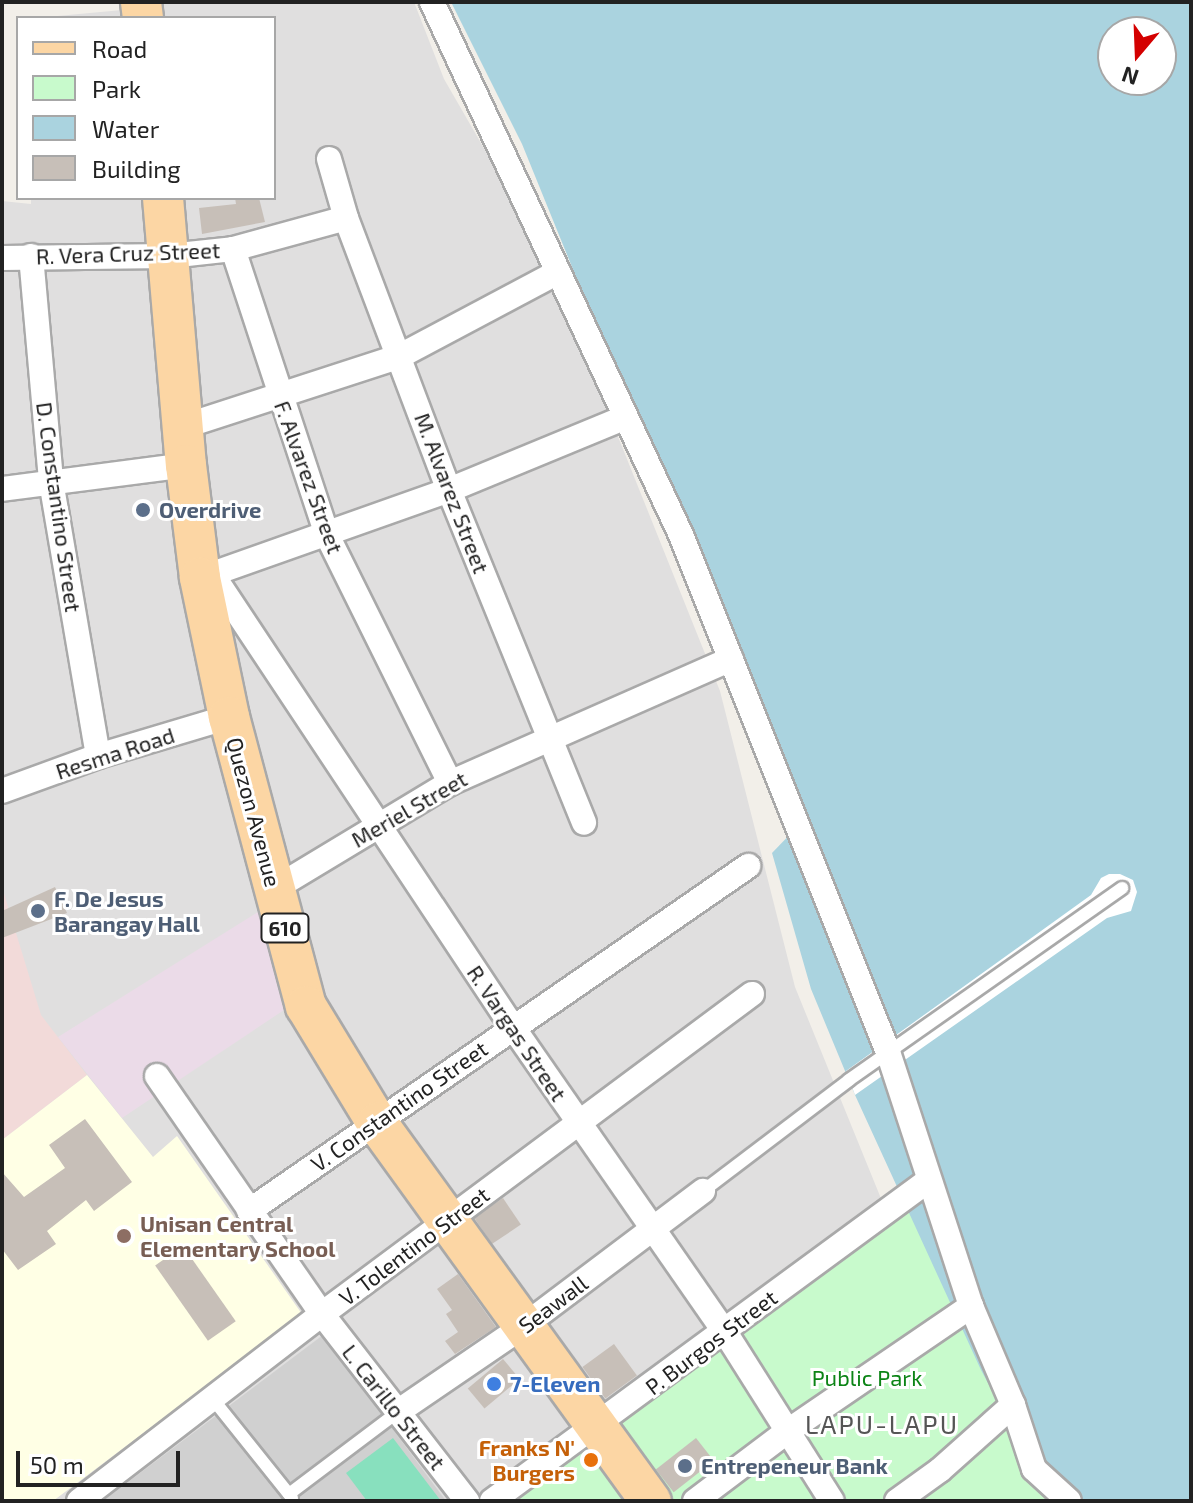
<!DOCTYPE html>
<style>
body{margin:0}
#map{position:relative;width:1193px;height:1503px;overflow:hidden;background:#f2efe9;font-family:"Exo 2",sans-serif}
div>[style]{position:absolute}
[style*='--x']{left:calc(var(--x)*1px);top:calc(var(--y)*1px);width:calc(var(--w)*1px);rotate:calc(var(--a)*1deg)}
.residential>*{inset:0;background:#e0dfdf}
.commercial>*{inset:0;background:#f2dad9}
.industrial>*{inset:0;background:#ebdbe8}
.education>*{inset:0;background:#ffffe5}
.religious>*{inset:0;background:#d0d0d0}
.park>*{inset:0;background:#c8facc}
.pitch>*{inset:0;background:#88e0be}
.water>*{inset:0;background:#aad3df}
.pier>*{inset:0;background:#fff}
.building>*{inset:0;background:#c7bfb8;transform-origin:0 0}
.roads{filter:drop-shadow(2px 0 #a9a9a9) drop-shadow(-2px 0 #a9a9a9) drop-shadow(0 2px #a9a9a9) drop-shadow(0 -2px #a9a9a9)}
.service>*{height:12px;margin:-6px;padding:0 6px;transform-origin:6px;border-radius:6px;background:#fff}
.minor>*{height:24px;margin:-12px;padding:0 12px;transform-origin:12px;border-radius:12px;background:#fff}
.primary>*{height:40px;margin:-20px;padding:0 20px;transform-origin:20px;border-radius:20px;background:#fcd6a4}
.dots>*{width:22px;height:22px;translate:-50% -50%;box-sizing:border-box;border:4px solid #fff;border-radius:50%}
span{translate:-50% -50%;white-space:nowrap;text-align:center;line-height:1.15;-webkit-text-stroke:6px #fff;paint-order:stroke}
.shield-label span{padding:2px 6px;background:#fff;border:2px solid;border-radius:6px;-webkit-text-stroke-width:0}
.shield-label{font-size:20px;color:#222;font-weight:700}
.street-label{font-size:22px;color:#222}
.service-label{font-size:22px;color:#4e5e75;font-weight:700}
.left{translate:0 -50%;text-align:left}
.education-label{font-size:22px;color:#785e54;font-weight:700}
.park-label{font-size:22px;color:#0c8416}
.shop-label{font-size:22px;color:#366cbe;font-weight:700}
.food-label{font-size:22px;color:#c56008;font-weight:700}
.right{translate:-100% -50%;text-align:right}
.quarter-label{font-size:26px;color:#555;letter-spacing:2px}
.frame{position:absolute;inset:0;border:4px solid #222;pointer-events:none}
.legend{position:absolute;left:16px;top:16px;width:260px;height:184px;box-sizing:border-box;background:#fff;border:2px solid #a7a7a7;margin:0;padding:10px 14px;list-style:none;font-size:24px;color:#222}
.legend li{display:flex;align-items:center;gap:16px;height:40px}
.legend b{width:40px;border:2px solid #a7a7a7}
.north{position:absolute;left:1097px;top:16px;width:80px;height:80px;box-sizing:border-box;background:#fff;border:2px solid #a7a7a7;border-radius:50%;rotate:199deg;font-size:22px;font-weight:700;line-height:32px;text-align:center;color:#222}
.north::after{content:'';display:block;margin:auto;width:28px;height:36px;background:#d40000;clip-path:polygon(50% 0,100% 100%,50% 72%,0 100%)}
.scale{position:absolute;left:16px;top:1451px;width:164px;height:36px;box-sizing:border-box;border:4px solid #222;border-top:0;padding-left:10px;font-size:24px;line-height:28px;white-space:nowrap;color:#222;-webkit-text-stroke:6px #fff;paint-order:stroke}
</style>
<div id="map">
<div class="residential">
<div style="clip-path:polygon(122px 2px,414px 2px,444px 79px,504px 183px,558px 287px,720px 691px,795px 987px,1004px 1501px,2px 1501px,2px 201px,31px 204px,31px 198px,274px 198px,274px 18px,36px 18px,122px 10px)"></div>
</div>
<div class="commercial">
<div style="clip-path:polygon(2px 887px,41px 1015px,87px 1075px,2px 1140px)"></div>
</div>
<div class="industrial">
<div style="clip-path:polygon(263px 909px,287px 1008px,122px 1118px,58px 1037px)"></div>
</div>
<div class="education">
<div style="clip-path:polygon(87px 1075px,153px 1157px,177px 1136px,302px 1314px,53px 1501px,2px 1501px,2px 1140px)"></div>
</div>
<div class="religious">
<div style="clip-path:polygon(323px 1335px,446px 1501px,103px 1501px)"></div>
</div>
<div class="park">
<div style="clip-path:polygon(929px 1180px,1084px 1501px,497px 1501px)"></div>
</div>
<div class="pitch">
<div style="clip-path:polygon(393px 1438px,441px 1501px,367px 1501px,346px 1473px)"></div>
</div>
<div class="water">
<div style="clip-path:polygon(evenodd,451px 2px,1191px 2px,1191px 1501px,1069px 1501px,1034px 1469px,981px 1370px,855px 1095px,811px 989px,772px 853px,799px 825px,522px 144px,451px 2px,1113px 32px,1161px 32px,1161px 80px,1113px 80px,1113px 32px)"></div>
</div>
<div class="pier">
<div style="clip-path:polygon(1109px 874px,1120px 874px,1133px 880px,1137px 892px,1131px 911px,1107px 918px,855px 1095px,846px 1071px,1091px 895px,1101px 878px)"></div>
</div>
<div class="building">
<div style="clip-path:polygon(235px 198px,259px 198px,265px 222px,202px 234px,199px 208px,236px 204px)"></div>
<div style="clip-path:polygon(55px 887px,67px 913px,2px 938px,2px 911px)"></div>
<div style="clip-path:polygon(85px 1119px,132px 1182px,94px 1211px,86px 1200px,47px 1231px,56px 1244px,18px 1270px,2px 1249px,2px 1172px,24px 1197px,65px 1168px,49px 1145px)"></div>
<div style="left:503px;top:1198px;width:32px;height:35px;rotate:56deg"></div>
<div style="left:183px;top:1246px;width:92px;height:34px;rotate:55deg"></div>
<div style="clip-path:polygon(458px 1274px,496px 1327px,455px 1354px,445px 1341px,458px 1332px,446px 1314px,452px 1310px,437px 1289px)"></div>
<div style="left:614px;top:1344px;width:39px;height:39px;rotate:54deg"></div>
<div style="left:503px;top:1359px;width:26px;height:46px;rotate:50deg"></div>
<div style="left:696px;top:1438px;width:29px;height:51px;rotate:52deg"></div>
</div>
<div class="roads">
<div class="service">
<div style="--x:703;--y:1191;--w:183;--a:-37.2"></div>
<div style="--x:849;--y:1080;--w:334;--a:-35.1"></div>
<div style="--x:212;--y:1398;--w:128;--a:51.3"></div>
<div style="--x:289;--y:1494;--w:138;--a:-37"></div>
</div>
<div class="minor">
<div style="--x:432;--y:2;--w:588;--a:64.96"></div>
<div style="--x:681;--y:535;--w:557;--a:68.18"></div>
<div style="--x:888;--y:1052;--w:267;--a:71.9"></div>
<div style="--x:971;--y:1306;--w:108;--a:67"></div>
<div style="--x:1013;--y:1405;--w:67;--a:71.8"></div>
<div style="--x:1034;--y:1469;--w:47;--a:42.4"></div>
<div style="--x:329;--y:159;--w:61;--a:73.9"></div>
<div style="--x:346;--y:218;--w:291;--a:69.3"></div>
<div style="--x:449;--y:490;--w:359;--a:67.9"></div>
<div style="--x:233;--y:249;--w:301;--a:71.8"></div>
<div style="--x:327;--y:535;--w:277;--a:63.6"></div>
<div style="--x:31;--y:256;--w:226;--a:84.9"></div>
<div style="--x:51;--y:481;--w:279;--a:80.3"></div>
<div style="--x:2;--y:258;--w:167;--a:-0.7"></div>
<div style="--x:169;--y:256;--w:64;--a:-6.2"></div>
<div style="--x:233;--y:249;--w:117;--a:-15.3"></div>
<div style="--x:182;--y:427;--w:229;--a:-18"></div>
<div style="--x:400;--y:356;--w:179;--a:-28"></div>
<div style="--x:2;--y:489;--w:186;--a:-7.4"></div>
<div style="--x:212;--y:574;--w:251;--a:-19.5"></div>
<div style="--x:449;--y:490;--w:191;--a:-22.4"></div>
<div style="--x:203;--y:577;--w:9;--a:-18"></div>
<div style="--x:212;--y:574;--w:542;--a:56.43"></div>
<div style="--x:512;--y:1026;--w:373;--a:55.2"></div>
<div style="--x:725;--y:1332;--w:200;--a:57.7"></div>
<div style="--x:2;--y:791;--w:102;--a:-20"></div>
<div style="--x:98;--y:756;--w:137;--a:-16.6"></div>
<div style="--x:274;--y:889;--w:205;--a:-31.1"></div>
<div style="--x:450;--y:783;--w:307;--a:-23.8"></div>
<div style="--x:157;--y:1076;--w:290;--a:55.3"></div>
<div style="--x:322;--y:1314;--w:237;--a:52.2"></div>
<div style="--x:249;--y:1211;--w:607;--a:-34.66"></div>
<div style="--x:399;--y:1411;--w:153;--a:-34.3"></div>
<div style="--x:525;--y:1325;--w:223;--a:-37"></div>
<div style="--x:79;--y:1501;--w:307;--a:-37.6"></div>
<div style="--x:322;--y:1314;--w:536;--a:-36.66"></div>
<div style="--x:492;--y:1501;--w:542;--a:-36.3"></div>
<div style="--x:695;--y:1501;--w:116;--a:-37"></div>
<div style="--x:788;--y:1431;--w:222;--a:-34.3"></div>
<div style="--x:897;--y:1501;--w:53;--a:-35.8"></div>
<div style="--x:940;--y:1470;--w:98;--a:-41.7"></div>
</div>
<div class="primary">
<div style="--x:141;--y:2;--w:16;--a:83"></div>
<div style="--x:163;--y:198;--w:268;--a:85.1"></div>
<div style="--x:186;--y:465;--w:114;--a:82.9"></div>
<div style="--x:200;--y:578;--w:142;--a:78.2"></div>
<div style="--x:229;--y:717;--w:299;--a:75.1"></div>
<div style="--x:306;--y:1006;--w:137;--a:58.7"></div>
<div style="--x:377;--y:1123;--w:467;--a:54.1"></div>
</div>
</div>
<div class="dots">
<div style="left:143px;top:510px;background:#5c6f8a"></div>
<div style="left:38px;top:911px;background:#5c6f8a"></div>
<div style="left:124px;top:1236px;background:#8d6e63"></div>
<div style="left:494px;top:1384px;background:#3f7fe0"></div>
<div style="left:591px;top:1460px;background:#e8710a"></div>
<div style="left:685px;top:1466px;background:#5c6f8a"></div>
</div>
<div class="shield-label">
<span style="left:285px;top:928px">610</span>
</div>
<div class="street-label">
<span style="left:128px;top:253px;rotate:-2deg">R. Vera Cruz Street</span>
<span style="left:309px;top:477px;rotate:70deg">F. Alvarez Street</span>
<span style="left:452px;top:493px;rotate:69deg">M. Alvarez Street</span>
<span style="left:59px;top:507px;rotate:82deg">D. Constantino Street</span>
<span style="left:115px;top:753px;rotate:-18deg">Resma Road</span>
<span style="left:409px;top:809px;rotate:-30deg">Meriel Street</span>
<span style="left:254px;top:812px;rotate:75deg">Quezon Avenue</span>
<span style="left:517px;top:1033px;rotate:56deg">R. Vargas Street</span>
<span style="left:399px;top:1106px;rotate:-35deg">V. Constantino Street</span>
<span style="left:414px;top:1246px;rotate:-37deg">V. Tolentino Street</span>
<span style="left:553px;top:1304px;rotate:-37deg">Seawall</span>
<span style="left:711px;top:1342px;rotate:-37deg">P. Burgos Street</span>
<span style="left:394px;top:1407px;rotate:52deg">L. Carillo Street</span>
</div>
<div class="service-label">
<span class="left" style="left:159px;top:510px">Overdrive</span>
<span class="left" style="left:54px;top:911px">F. De Jesus<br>Barangay Hall</span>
<span class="left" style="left:701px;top:1466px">Entrepeneur Bank</span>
</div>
<div class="education-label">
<span class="left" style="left:140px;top:1236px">Unisan Central<br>Elementary School</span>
</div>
<div class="park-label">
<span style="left:867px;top:1378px">Public Park</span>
</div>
<div class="shop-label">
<span class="left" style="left:510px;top:1384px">7-Eleven</span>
</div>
<div class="food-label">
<span class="right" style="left:575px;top:1460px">Franks N'<br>Burgers</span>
</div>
<div class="quarter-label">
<span style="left:882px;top:1424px">LAPU-LAPU</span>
</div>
<div class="frame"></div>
<ul class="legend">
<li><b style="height:10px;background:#fcd6a4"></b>Road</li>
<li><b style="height:22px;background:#c8facc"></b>Park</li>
<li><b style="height:22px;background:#aad3df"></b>Water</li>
<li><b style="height:22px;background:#c7bfb8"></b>Building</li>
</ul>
<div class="north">N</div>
<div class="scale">50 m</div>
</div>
